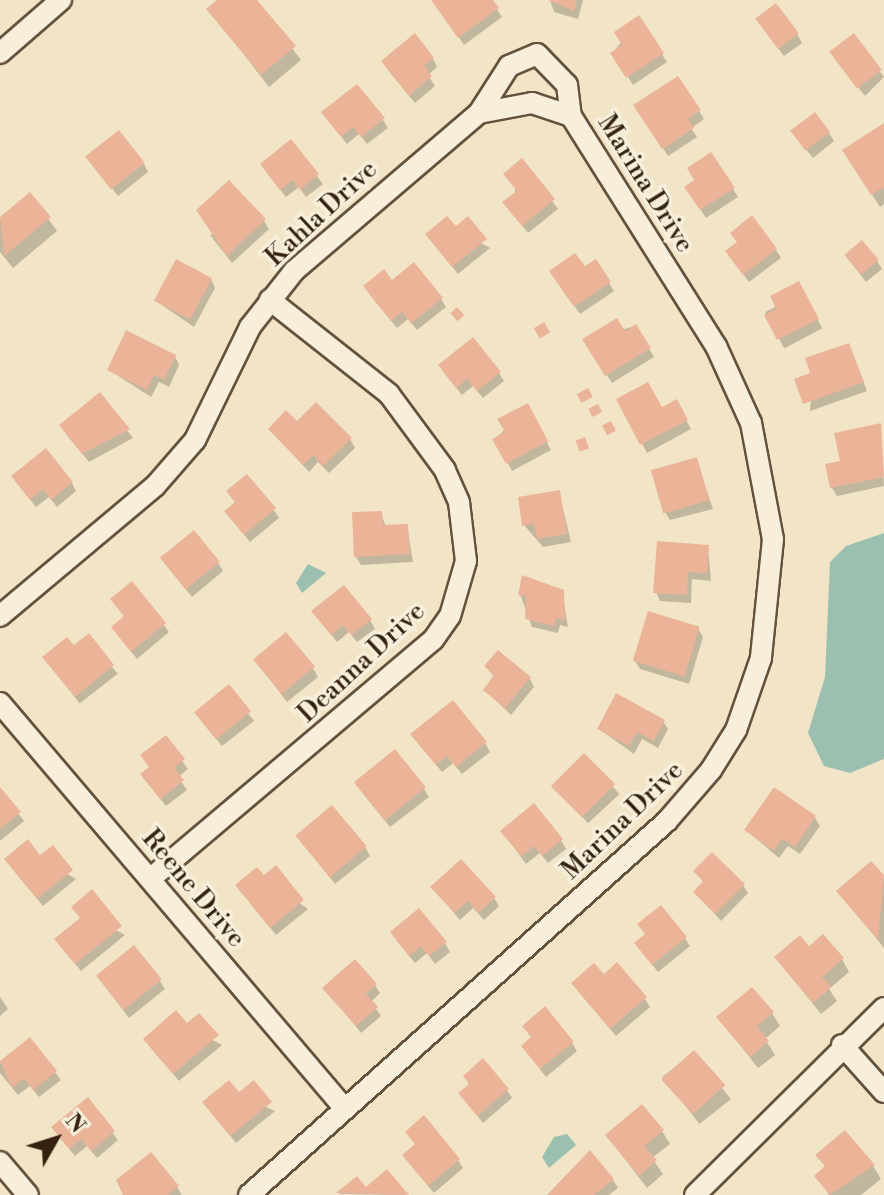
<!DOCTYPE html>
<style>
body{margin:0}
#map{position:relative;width:884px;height:1195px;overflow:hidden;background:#f2e5c7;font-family:"Libre Bodoni",serif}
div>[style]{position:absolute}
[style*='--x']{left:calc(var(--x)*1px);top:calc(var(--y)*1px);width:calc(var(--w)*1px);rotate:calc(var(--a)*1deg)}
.water>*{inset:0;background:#9cc0b0}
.shadow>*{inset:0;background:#0003;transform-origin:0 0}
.building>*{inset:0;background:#ebb499;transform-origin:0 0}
.roads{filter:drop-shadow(2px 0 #64523d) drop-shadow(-2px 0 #64523d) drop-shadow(0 2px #64523d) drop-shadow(0 -2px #64523d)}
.minor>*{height:20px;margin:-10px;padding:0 10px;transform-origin:10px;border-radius:10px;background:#f7eedb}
span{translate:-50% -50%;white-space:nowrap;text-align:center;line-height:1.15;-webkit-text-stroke:7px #f7eedb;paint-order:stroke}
.street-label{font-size:26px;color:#34210f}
.north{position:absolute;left:16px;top:1099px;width:80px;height:80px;-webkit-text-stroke:6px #f7eedb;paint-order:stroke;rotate:51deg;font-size:22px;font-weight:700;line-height:32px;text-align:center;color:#34210f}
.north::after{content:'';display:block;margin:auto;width:28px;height:36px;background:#34210f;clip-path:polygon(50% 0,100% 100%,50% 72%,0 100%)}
</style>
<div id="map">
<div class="water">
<div style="clip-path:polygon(884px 533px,884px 759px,850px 773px,824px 766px,808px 733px,825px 677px,830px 562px,846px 546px)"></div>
<div style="clip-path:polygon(308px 564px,326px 573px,302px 593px,296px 583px)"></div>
<div style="clip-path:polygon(554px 1137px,567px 1134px,576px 1145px,549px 1168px,542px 1157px)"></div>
</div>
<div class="shadow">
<div style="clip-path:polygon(220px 0,255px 0,301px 60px,269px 87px,209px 9px)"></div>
<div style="clip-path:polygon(435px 0,491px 0,502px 17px,464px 45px)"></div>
<div style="clip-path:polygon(550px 0,583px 0,578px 19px,554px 12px)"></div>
<div style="clip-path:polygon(639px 18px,667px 62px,633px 85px,613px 53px)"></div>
<div style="clip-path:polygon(757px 20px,797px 34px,802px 43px,784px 56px)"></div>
<div style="clip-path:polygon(853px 36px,884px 77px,865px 96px,837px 60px)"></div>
<div style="clip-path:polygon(433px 59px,437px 67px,428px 75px,435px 86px,415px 103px,388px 70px)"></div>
<div style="clip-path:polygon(699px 111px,704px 119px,691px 128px,697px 137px,668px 156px,641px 114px)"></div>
<div style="clip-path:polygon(383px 120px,388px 128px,367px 144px,359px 134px,347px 144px,329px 121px)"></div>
<div style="clip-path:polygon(884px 126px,884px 204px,880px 207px,852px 163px)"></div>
<div style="clip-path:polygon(829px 133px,834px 141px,813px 158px,798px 140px)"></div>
<div style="clip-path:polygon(291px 142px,323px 184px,306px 197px,299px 187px,286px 197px,267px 173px)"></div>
<div style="clip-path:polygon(522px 161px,558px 209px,528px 233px,510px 211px)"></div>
<div style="clip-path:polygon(144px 164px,148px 172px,118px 196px,94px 165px)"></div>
<div style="clip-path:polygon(733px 189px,738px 197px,706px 218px,691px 195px)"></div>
<div style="clip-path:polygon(30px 194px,57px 231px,13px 268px,0 252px,0 220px)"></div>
<div style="clip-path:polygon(264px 221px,269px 229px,232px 263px,210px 235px)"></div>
<div style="clip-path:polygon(455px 229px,490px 248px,458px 274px,432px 242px)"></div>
<div style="clip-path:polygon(776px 250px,781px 258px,749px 282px,732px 259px)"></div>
<div style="clip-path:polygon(846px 256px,877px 261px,882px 269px,866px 282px)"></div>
<div style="clip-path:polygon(595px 262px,614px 291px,580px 314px,556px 279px)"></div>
<div style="clip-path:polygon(211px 279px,215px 288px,194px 327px,156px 301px)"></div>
<div style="clip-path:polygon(392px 282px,441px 299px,446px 307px,417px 330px,408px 319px,397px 328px,370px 295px)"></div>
<div style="left:803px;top:292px;width:41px;height:43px;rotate:62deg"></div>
<div style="clip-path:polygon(635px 326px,654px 357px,612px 383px,585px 340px)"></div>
<div style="clip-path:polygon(849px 345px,867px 391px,810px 411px,813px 374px)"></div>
<div style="clip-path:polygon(175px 356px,179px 365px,169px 387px,159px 382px,151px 397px,109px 370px)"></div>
<div style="clip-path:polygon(499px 373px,504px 381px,483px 398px,473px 386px,462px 395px,445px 374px)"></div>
<div style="clip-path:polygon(99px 395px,133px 438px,89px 462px,66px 434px)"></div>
<div style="clip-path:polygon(619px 399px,661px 410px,676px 402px,691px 429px,647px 453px)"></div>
<div style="clip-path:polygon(527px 405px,551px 450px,512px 471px,495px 440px)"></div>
<div style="clip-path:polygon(297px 424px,350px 439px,355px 448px,329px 473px,318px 462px,309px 472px,270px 429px)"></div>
<div style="clip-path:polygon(880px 425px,884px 486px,837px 496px,832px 488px,842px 462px)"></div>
<div style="clip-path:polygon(696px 459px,713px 509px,670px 520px,665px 512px)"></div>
<div style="clip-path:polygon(72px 483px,76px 491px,57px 507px,49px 497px,36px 507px,18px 484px)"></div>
<div style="clip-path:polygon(228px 492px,274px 510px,279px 518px,250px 542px,226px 512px,236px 504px)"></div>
<div style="clip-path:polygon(559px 492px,571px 542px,543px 547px,524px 525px)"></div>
<div style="clip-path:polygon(381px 513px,386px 527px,407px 526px,413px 562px,361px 565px,356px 557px)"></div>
<div style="clip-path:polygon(708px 547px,711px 581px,692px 579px,691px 603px,660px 601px,656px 592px)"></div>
<div style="clip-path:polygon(218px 563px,223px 571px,192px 597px,167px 566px)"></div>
<div style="clip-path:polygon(524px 578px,562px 591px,568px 627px,560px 625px,558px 633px,532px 627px,520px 594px)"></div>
<div style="clip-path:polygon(132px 584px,169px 632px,137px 659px,118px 635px)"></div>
<div style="clip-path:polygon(319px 619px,370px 620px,375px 629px,357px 642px,349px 632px,337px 642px)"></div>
<div style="clip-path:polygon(698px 629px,703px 637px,689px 684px,640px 669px,635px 661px)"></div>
<div style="left:88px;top:636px;width:48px;height:48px;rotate:52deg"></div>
<div style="clip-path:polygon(255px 660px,313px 668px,318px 677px,287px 702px)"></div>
<div style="clip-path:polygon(486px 667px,530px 679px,534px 687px,511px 715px,485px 690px,495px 678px)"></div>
<div style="clip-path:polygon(228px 687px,254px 721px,222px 746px,201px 720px)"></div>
<div style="clip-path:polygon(663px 721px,668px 729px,658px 748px,642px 739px,634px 754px,599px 729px)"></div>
<div style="clip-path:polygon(165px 738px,188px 769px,178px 777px,187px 790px,166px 806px,148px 783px)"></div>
<div style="clip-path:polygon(418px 743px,485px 743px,490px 752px,462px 774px,453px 763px,442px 772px)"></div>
<div style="left:584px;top:756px;width:52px;height:43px;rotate:47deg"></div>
<div style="clip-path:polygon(424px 789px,429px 797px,390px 827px,361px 791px)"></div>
<div style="clip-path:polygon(0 790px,24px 821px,0 841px)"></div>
<div style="clip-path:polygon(815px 818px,820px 826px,800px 854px,788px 846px,779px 858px,746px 830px)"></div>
<div style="clip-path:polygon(502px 831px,561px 840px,566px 849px,548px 863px,540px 853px,526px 864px)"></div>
<div style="clip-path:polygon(303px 844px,365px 847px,370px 856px,335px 884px)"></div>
<div style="clip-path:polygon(40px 858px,76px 879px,43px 906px,11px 867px)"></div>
<div style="clip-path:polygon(871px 864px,884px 879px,884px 948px,839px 892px)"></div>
<div style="clip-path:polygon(696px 872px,743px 885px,748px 893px,721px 921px,695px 892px,704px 883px)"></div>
<div style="clip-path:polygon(264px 878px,308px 909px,276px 935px,243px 893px)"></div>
<div style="clip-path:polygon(433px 888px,494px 898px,499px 906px,484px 920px,473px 908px,460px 920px)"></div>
<div style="clip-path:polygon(73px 907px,125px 935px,81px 971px,62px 948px,81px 920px)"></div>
<div style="clip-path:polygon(647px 936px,685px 938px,690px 946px,658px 972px,642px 952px)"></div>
<div style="clip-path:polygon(397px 941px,445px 943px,450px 952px,435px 964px,427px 953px,415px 963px)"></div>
<div style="clip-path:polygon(808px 948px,842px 959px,849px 972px,829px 989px,837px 1001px,821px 1014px,776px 958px)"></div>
<div style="clip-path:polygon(98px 977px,160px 981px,165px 989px,129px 1018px)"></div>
<div style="clip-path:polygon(375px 985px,380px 993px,371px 1002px,381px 1016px,361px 1033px,325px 988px)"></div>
<div style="clip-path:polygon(578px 991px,645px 999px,650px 1007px,616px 1036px)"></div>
<div style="clip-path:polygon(0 997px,8px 1009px,0 1016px)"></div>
<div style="clip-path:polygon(772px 1013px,780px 1026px,765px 1039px,775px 1055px,758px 1068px,719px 1018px)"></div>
<div style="clip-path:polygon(187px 1026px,222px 1045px,179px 1081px,150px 1047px)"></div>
<div style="clip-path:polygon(30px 1040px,61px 1080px,39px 1097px,30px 1086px,18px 1095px,0 1073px,0 1063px)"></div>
<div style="clip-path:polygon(572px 1043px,577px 1051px,546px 1077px,523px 1047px)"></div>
<div style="left:694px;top:1052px;width:60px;height:40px;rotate:52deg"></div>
<div style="clip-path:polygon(507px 1090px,512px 1098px,483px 1123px,466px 1102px)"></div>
<div style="clip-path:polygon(239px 1095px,275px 1111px,236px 1143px,210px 1110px)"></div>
<div style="clip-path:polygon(87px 1100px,118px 1140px,97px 1158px,87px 1146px,75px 1156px,58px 1135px)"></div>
<div style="clip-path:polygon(662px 1131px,670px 1144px,652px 1158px,663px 1174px,647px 1188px,607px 1136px)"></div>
<div style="clip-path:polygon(407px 1132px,458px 1160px,463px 1168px,434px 1193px,410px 1164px,417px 1146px)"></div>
<div style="clip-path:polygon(818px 1155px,873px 1166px,881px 1179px,861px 1195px,829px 1195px,817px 1176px,826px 1168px)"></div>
<div style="clip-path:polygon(386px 1172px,406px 1195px,339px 1194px,356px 1179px,366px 1190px)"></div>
<div style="clip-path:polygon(613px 1180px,618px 1188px,609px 1195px,552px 1195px)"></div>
<div style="clip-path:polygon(177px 1187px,182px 1195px,127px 1195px)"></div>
</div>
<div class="building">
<div style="clip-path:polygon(217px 0,257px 0,296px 46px,261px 75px,206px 9px)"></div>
<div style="clip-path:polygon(431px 0,493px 0,499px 8px,458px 38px)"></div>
<div style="clip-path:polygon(548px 0,577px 0,574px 11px)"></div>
<div style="left:776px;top:3px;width:38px;height:26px;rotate:53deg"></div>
<div style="clip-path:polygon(639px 15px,664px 53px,626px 78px,610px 53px,622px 45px,614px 32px)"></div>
<div style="clip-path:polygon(415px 33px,434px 58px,424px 66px,432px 76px,409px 96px,381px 61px)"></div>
<div style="left:854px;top:33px;width:46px;height:31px;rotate:53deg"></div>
<div style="clip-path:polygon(678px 76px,701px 110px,688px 119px,694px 128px,662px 149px,633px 105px)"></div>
<div style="clip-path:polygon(357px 84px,385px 118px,361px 137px,353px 127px,341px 137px,321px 112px)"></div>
<div style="left:815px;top:112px;width:25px;height:31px;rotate:53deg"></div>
<div style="clip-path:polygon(884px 123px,884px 187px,871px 195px,842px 150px)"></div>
<div style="left:119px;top:130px;width:42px;height:43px;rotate:52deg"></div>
<div style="clip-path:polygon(291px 139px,319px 174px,300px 190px,293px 180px,280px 190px,260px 164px)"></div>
<div style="clip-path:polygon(711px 152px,735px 188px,700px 210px,684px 187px,694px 180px,687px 168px)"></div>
<div style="clip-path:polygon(522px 158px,555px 199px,522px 226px,502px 202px,517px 191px,503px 174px)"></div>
<div style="clip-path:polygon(229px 180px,266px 219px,227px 256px,196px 210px)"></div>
<div style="clip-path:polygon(30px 192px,51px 217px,4px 256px,0 217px)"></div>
<div style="clip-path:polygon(752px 215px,777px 249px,743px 275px,725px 251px,737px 242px,730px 233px)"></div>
<div style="clip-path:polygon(447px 216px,456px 226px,468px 216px,487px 239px,452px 267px,425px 234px)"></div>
<div style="left:862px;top:240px;width:26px;height:23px;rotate:50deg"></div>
<div style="clip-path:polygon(575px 253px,585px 266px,596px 259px,611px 282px,574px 307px,549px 271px)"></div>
<div style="left:176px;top:259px;width:41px;height:47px;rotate:28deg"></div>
<div style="clip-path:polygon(414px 262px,443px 298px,411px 323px,402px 312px,391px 321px,363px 286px,384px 269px,392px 280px)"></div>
<div style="clip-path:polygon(799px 281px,819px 319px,777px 340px,764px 315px,776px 309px,770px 296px)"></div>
<div style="left:457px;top:307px;width:11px;height:9px;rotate:49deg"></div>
<div style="clip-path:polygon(617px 318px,625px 331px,636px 324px,651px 348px,605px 376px,582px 339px)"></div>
<div style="left:544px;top:322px;width:12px;height:12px;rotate:59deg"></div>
<div style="clip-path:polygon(126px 330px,176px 355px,164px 380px,154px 375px,147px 390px,107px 370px)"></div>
<div style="clip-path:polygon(473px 337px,501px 372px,477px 391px,467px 379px,456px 388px,438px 365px)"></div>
<div style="clip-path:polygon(849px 343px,864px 382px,803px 404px,794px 379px,810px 373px,805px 358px)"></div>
<div style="clip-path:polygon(648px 382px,662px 407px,677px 399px,688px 420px,640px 445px,616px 399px)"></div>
<div style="left:588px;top:388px;width:10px;height:13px;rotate:61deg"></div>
<div style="clip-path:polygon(100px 392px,130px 429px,82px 454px,59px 425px)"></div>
<div style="clip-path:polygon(316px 402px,352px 438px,323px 466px,313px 455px,303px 465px,268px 429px,286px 410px,297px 421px)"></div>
<div style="clip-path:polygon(528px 403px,548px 441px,506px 464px,492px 439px,505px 432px,497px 419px)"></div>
<div style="left:598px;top:404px;width:9px;height:11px;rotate:63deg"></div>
<div style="left:611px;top:421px;width:11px;height:10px;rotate:63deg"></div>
<div style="clip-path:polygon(881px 423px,884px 477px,830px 488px,825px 464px,840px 461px,834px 433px)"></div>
<div style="left:585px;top:437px;width:12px;height:10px;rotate:70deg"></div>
<div style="clip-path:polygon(46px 448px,73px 482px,51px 500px,43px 489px,30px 500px,11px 476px)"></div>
<div style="left:697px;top:457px;width:45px;height:48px;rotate:74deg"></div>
<div style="clip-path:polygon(247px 474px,276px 508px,244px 535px,224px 511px,235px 502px,226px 491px)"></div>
<div style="clip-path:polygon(560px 490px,567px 534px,537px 539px,534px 524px,522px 526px,518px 497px)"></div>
<div style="clip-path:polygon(382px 511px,383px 525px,408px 524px,410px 554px,354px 557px,352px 512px)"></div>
<div style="left:194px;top:530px;width:41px;height:44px;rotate:51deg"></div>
<div style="clip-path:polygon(657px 541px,709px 545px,707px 573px,688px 572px,687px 595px,653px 593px)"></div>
<div style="clip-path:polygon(522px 575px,564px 590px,565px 620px,556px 618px,554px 626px,525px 619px,526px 596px,518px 595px)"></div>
<div style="clip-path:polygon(132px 581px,166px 623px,131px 652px,111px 627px,124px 616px,110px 599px)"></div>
<div style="clip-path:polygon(344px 585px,372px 619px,351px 635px,343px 625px,331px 635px,311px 611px)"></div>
<div style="left:648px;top:611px;width:54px;height:52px;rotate:17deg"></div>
<div style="left:286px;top:632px;width:45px;height:43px;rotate:50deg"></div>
<div style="clip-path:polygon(89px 633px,114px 665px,75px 697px,42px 657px,67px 637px,74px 645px)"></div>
<div style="clip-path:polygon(498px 650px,531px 677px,505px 708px,483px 690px,494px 675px,484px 666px)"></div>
<div style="left:229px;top:684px;width:35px;height:45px;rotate:51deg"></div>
<div style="clip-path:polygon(616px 693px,665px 720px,654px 741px,637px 732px,629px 746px,597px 729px)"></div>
<div style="clip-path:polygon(453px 700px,487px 742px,456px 767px,447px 756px,436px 765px,410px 734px)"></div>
<div style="clip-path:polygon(166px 735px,185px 759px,174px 768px,184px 780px,160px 799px,140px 774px,149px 767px,140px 755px)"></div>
<div style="left:395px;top:749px;width:49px;height:53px;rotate:51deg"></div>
<div style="left:584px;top:753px;width:44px;height:47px;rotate:45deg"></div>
<div style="clip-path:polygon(0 787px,21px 812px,0 829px)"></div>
<div style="clip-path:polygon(774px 787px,816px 816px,795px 847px,782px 839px,774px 851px,744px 830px)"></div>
<div style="clip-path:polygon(534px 803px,563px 839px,542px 856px,534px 846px,521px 856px,500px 831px)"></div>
<div style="left:332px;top:805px;width:54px;height:48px;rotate:50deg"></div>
<div style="clip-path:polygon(28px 839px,40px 855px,53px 845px,73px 870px,37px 899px,4px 859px)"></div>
<div style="clip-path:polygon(712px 852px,745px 884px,715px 914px,693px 892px,703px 881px,693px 871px)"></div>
<div style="clip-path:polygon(461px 859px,496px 897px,478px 913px,468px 901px,455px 913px,430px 887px)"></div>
<div style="clip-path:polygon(871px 861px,884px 875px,878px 940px,836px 891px)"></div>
<div style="clip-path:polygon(276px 865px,304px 900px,270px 928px,235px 885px,257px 867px,264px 875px)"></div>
<div style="clip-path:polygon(92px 889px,122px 926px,75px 964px,54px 939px,80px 918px,71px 907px)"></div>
<div style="clip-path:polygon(661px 905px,687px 937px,652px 965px,634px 943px,645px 934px,637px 924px)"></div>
<div style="clip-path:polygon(419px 908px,447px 942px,429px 956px,421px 946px,409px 956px,390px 932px)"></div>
<div style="clip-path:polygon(823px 934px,844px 958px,822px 977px,831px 987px,813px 1003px,774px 957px,800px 935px,809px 946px)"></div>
<div style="left:134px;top:945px;width:44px;height:49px;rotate:51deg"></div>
<div style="clip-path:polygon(355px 959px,377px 984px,366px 994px,378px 1007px,356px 1026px,322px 988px)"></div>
<div style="clip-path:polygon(617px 962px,647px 997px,610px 1029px,571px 983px,594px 963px,604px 974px)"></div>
<div style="clip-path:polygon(752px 987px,774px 1012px,757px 1026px,769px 1041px,750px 1057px,716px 1017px)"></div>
<div style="clip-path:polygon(545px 1006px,574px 1042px,540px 1069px,521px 1046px,531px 1037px,522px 1026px)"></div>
<div style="clip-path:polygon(176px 1010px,187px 1023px,199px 1013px,219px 1035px,173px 1074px,143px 1039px)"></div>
<div style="clip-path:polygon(30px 1037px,57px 1071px,33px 1090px,24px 1078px,12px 1088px,0 1061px)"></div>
<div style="left:694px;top:1050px;width:47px;height:44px;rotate:48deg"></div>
<div style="clip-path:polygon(483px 1058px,509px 1089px,477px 1116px,458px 1093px,469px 1084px,463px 1076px)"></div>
<div style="clip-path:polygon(229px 1080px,239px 1092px,254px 1080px,272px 1102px,230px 1136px,202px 1102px)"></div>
<div style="clip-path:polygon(88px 1097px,115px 1131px,91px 1151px,81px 1139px,69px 1149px,51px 1127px)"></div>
<div style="clip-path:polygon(642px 1104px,664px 1130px,644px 1146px,657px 1160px,639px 1176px,605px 1135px)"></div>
<div style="clip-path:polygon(424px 1115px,460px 1159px,428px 1186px,402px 1155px,415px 1144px,405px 1132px)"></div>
<div style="clip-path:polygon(845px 1130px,875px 1165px,830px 1195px,814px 1176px,825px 1166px,815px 1155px)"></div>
<div style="clip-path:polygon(590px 1150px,614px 1179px,594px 1195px,547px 1195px)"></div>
<div style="clip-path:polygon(151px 1152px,179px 1186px,168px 1195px,123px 1195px,116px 1180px)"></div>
<div style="clip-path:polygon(387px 1169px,409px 1195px,336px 1193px,357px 1176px,366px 1187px)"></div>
</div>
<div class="roads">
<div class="minor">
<div style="--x:0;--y:53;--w:81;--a:-41"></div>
<div style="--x:479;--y:113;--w:56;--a:-57.4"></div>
<div style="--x:509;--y:66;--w:30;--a:-23"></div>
<div style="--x:537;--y:54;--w:43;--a:45.9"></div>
<div style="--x:567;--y:85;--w:31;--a:83"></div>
<div style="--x:0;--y:616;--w:202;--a:-40"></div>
<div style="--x:155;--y:486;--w:61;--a:-49"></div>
<div style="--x:195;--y:440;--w:126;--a:-64"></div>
<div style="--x:250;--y:327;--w:71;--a:-51.8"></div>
<div style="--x:294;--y:271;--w:243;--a:-40.5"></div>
<div style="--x:479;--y:113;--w:54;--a:-10.7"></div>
<div style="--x:532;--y:103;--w:41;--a:18.4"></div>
<div style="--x:571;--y:116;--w:272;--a:57.8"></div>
<div style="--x:716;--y:346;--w:85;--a:65.6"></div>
<div style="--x:751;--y:423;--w:118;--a:79.3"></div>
<div style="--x:773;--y:539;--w:120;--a:95.8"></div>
<div style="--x:761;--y:658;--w:76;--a:109.1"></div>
<div style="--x:736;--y:730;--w:47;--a:122"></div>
<div style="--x:711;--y:770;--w:67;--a:130.8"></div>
<div style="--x:667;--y:821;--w:561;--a:138.18"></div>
<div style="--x:0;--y:703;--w:533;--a:49.64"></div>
<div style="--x:150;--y:879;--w:370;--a:-40.2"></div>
<div style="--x:433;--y:640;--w:29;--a:-55"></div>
<div style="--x:450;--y:616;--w:57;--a:-73.8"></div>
<div style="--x:466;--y:561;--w:59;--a:-96.8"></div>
<div style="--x:459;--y:502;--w:35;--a:-114"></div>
<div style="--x:445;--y:470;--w:94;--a:-126.4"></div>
<div style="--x:389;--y:394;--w:152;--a:-141.7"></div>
<div style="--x:842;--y:1045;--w:63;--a:48.2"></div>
<div style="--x:0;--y:1162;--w:43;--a:49.7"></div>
<div style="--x:695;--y:1195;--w:266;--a:-44.7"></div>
</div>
</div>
<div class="street-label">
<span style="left:645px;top:184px;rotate:58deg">Marina Drive</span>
<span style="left:322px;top:214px;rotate:-43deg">Kahla Drive</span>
<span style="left:362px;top:663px;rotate:-43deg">Deanna Drive</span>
<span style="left:623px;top:821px;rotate:-44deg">Marina Drive</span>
<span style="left:193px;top:889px;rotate:50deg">Reene Drive</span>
</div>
<div class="north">N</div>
</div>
